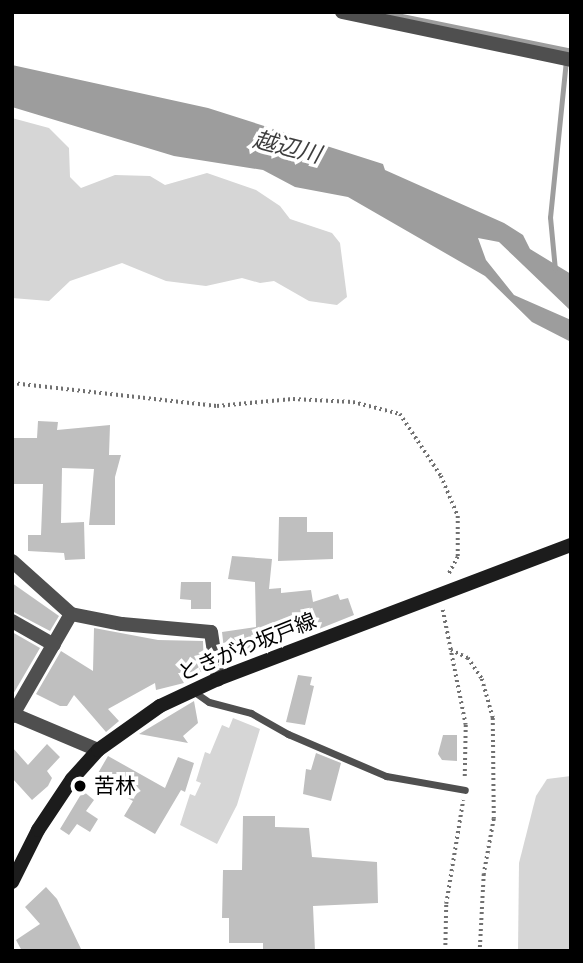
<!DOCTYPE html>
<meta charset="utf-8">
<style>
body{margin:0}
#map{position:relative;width:583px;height:963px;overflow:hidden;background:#fff;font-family:"Fira Sans","Noto Sans JP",sans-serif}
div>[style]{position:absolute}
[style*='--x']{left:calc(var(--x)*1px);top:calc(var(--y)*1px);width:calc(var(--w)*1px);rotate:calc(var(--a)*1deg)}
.green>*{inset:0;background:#d6d6d6}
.water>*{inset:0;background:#9d9d9d}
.stream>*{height:5px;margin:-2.5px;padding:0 2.5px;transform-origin:2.5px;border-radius:2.5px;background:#9d9d9d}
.building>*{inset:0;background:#bfbfbf}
.path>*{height:3.5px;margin-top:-1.75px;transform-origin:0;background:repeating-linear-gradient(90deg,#717171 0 2px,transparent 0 5.5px)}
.lane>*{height:7px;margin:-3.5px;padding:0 3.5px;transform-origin:3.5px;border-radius:3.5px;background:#4f4f4f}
.street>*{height:14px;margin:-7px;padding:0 7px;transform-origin:7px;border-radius:7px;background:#4f4f4f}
.secondary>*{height:14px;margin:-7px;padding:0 7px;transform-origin:7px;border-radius:7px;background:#1c1c1c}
.dots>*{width:19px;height:19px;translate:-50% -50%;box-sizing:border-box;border:4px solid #fff;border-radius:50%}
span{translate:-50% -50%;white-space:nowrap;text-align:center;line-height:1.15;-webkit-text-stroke:7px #fff;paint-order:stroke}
.street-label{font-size:21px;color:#000}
.poi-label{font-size:21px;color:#000}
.left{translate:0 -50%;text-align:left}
.water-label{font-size:23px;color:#3e3e3e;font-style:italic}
.frame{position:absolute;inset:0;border:14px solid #000;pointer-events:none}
</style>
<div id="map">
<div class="green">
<div style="clip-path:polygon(12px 118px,49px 128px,69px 148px,70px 177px,81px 188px,115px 175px,150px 176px,165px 185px,207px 173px,256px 190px,280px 206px,290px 219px,332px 233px,340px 243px,347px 297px,337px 305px,309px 301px,274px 281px,260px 283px,242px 278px,206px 286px,166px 281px,122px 263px,70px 281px,49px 301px,12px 298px)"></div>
<div style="clip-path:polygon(233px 718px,260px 729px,237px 805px,217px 844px,180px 825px,190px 794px,195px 796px,201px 783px,196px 781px,205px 752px,210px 754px,222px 725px,229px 728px)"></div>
<div style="clip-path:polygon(571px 776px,571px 951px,518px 951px,519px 863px,536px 796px,547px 779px)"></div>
</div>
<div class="water">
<div style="clip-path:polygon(12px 65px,208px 108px,383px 164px,385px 170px,504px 223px,523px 235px,530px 249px,571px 274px,571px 311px,499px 242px,478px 238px,486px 260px,514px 295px,571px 320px,571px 342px,532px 322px,485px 276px,348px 197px,295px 187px,263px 170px,174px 156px,12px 107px)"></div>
</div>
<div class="stream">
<div style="--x:382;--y:12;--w:189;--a:11.6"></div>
<div style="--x:567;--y:50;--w:168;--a:95.8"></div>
<div style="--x:550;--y:217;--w:53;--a:84.6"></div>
</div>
<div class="building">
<div style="clip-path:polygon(38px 421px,58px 422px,57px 430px,110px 425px,109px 455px,121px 455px,115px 477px,115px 525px,89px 525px,94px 469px,62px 468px,61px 523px,84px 522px,85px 559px,65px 560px,64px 553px,28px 551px,28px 535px,41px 535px,43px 484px,12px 484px,12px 438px,37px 438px)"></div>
<div style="clip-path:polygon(279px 517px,307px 517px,307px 532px,333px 532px,333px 559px,278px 561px)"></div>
<div style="clip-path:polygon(232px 556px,272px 559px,269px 589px,281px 588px,281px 593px,311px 590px,313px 602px,338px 594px,340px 600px,348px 598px,354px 615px,314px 631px,282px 635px,283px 640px,256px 649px,256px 653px,225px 658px,222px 632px,256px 627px,255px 582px,228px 579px)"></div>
<div style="clip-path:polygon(181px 582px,211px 582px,211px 609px,191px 609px,191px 600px,180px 599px)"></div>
<div style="clip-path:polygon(12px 583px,59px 616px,50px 631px,12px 611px)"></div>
<div style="clip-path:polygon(94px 628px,158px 640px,203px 641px,204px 672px,178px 673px,184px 683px,156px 690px,155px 683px,108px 709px,119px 721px,106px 732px,74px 695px,67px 706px,60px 706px,36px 694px,61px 651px,93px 671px)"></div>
<div style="clip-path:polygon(12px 632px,40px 648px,12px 696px)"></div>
<div style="clip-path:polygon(298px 675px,312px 677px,310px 685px,314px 686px,305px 725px,286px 722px)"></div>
<div style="clip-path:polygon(194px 701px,198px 723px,183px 736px,188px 743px,139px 734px)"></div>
<div style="clip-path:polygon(443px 735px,457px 735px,457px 761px,442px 760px,438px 754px)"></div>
<div style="clip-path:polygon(47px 744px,60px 757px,47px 771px,52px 778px,48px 786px,32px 800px,12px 778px,12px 747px,28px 765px)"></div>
<div style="clip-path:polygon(316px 753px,341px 763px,331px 801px,303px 794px,306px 769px,311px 770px)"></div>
<div style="clip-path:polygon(108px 756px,165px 788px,178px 757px,194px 763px,185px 792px,181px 790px,155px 834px,124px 816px,133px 801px,94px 780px)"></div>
<div style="clip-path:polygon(83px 791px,94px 800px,86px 811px,98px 819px,90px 832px,77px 824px,69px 835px,60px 829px)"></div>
<div style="clip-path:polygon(243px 816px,275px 816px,275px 827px,309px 828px,312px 857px,377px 862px,378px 903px,313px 906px,315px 951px,263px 951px,263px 943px,229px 943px,229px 918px,222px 918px,223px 870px,242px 870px)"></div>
<div style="clip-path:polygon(46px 887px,57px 899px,82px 951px,22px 951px,16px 940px,40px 924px,25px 907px)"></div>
</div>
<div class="path">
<div style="--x:12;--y:383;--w:206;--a:6.4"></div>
<div style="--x:217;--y:406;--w:76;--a:-5.3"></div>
<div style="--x:293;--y:399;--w:60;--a:2.9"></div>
<div style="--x:353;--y:402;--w:49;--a:14.3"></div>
<div style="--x:400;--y:414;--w:74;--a:56.5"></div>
<div style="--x:441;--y:476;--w:43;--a:67"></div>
<div style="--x:458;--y:516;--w:41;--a:90"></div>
<div style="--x:458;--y:557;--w:19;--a:118"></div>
<div style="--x:443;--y:610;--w:117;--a:78.7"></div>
<div style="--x:466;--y:725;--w:54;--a:91.1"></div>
<div style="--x:451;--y:650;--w:19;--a:25"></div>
<div style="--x:468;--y:658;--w:25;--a:56"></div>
<div style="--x:482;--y:679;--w:41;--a:74.2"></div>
<div style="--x:493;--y:718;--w:101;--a:89.4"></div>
<div style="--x:494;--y:819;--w:56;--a:100.3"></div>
<div style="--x:484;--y:874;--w:77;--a:93"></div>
<div style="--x:445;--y:951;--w:47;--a:-88.8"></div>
<div style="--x:446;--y:904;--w:105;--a:-80.7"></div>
</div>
<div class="lane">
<div style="--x:193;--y:691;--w:19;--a:35"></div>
<div style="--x:209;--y:702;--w:43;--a:14.7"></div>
<div style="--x:251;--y:713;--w:43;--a:29.6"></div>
<div style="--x:288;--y:734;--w:107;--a:23.2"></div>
<div style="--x:386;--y:776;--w:80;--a:10"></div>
</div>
<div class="street">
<div style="--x:342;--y:12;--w:234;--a:11.8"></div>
<div style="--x:12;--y:561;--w:79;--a:41.9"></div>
<div style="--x:71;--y:614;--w:118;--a:120"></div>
<div style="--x:71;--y:614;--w:52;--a:11.1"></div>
<div style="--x:122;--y:624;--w:89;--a:5.1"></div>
<div style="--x:211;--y:632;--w:48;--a:81.5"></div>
<div style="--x:12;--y:621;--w:48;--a:29.7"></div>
<div style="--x:15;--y:715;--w:90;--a:22.9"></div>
</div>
<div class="secondary">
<div style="--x:12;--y:882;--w:58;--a:-63.4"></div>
<div style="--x:38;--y:830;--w:61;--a:-56.3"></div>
<div style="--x:72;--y:779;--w:39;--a:-48"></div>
<div style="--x:98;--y:750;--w:76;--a:-35.4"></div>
<div style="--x:160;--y:706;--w:64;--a:-25"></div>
<div style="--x:218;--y:679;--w:378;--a:-20.8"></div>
</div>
<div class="dots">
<div style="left:80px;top:786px;background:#000"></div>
</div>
<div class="street-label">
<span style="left:247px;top:647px;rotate:-22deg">ときがわ坂戸線</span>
</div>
<div class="poi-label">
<span class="left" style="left:94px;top:786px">苦林</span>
</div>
<div class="water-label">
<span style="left:287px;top:147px;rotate:14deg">越辺川</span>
</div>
<div class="frame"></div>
</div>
